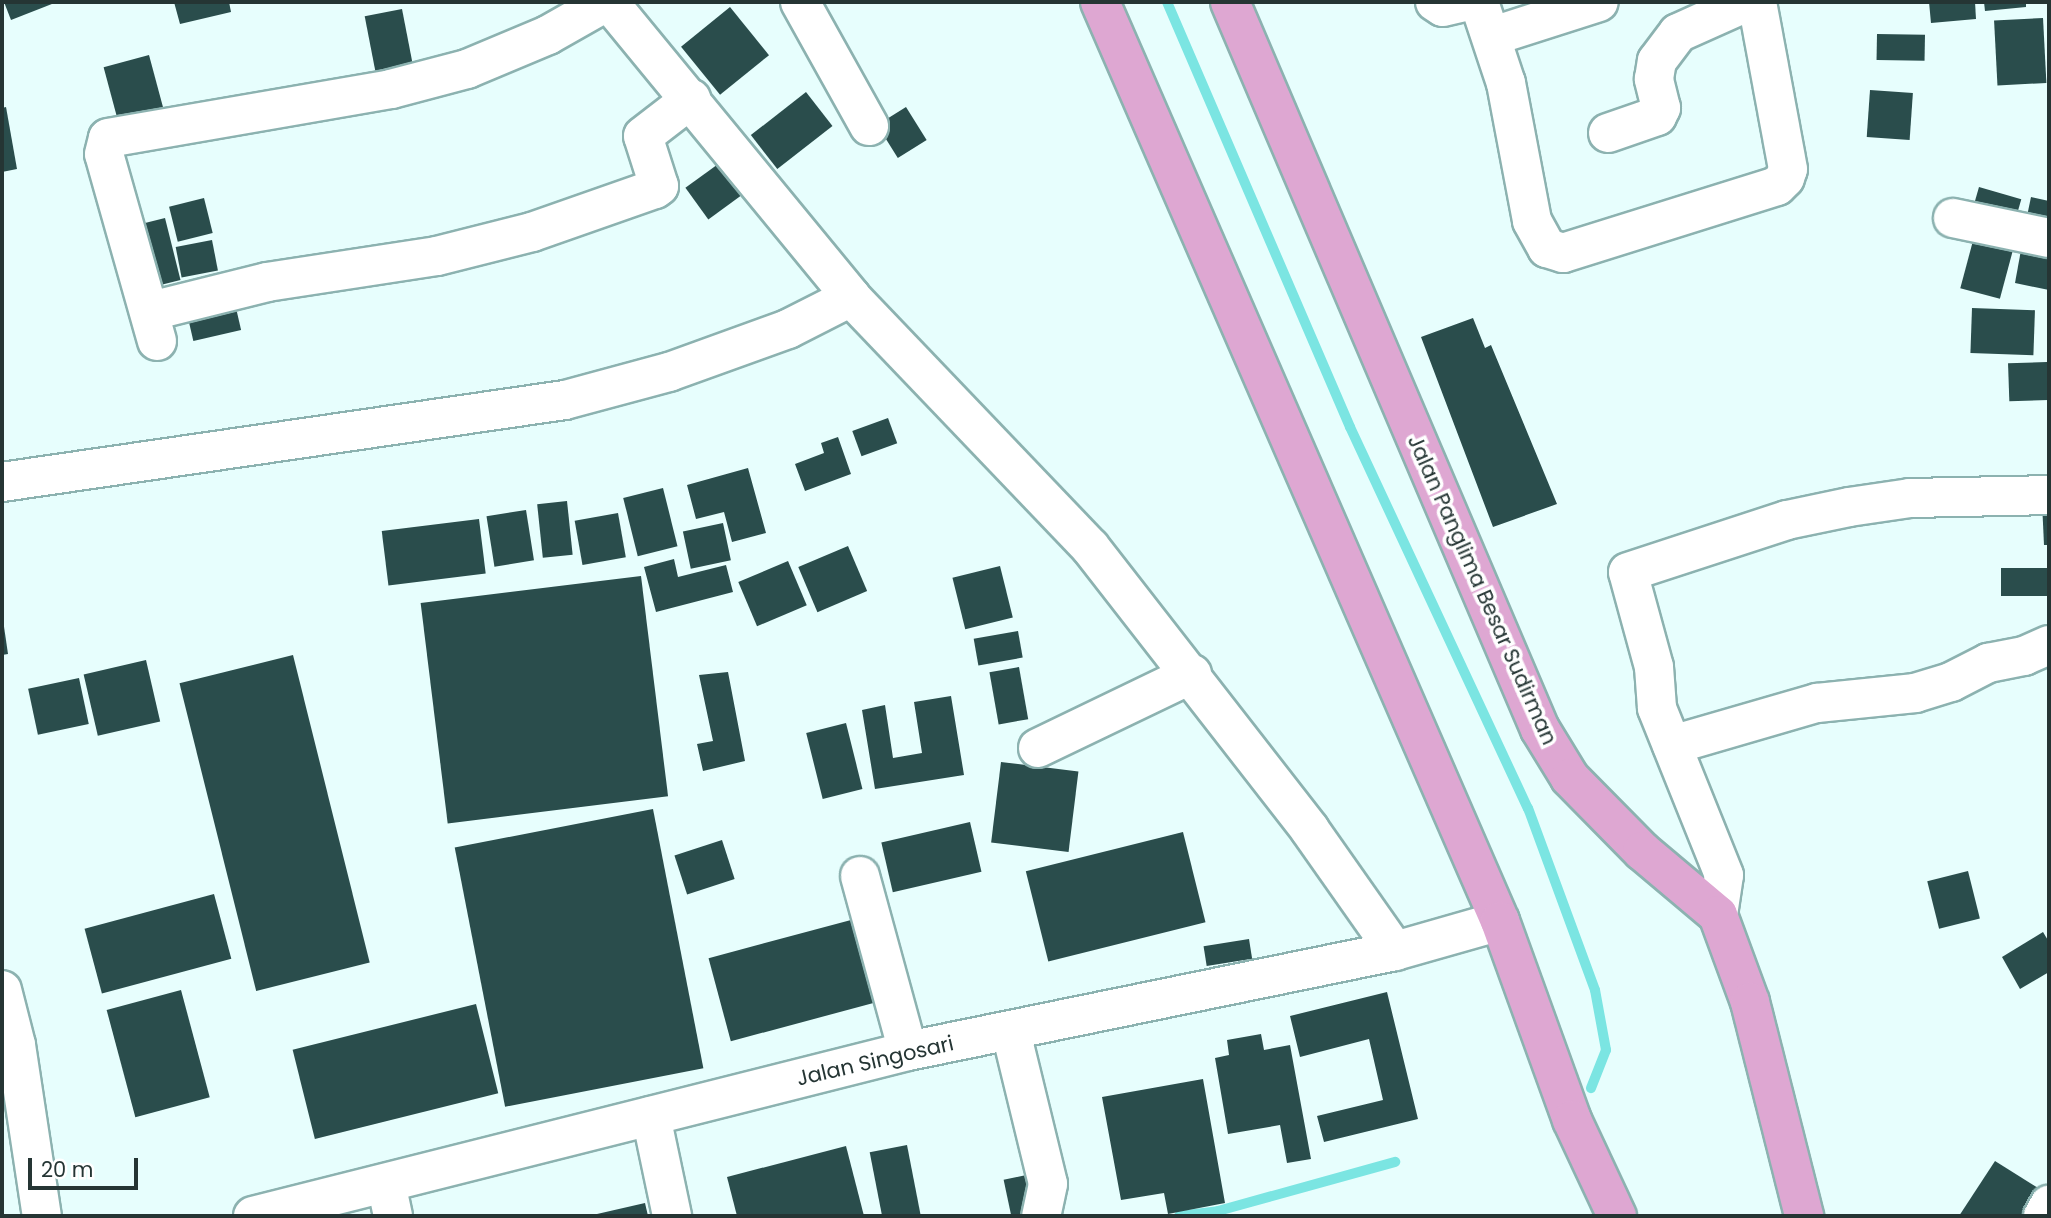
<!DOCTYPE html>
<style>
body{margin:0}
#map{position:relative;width:2051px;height:1218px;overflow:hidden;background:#e7fefd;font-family:Poppins,sans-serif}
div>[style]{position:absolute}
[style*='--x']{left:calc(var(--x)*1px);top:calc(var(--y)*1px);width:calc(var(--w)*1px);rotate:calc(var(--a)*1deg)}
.stream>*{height:10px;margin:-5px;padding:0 5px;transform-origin:5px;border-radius:5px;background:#7be5e2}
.building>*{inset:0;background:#2a4d4c;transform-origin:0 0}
.roads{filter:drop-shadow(2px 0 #8cb2b0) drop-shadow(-2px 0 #8cb2b0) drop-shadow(0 2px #8cb2b0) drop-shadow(0 -2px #8cb2b0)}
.minor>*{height:38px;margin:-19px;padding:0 19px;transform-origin:19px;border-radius:19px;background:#fff}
.major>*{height:38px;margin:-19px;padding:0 19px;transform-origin:19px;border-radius:19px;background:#dea7d2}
span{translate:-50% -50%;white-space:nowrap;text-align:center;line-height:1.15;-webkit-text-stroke:7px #fff;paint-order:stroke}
.street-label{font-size:21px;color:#253534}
.frame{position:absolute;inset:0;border:4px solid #253534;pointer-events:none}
.scale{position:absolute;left:28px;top:1158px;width:110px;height:32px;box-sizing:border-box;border:4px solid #253534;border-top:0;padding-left:9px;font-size:21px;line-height:24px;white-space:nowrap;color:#253534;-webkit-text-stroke:5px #fff;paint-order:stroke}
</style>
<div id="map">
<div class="stream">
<div style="--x:1167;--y:2;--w:463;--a:66.7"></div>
<div style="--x:1350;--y:427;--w:421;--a:65"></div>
<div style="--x:1528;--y:808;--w:194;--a:69.8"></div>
<div style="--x:1595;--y:990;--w:61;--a:79.6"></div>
<div style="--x:1606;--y:1050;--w:41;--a:111.5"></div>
<div style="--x:1179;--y:1216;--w:39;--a:-7"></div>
<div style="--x:1218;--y:1211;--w:184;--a:-15.5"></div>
</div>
<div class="building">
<div style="clip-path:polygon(4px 2px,57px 2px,11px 20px)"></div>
<div style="clip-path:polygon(174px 2px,229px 2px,231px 12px,180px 24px)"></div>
<div style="clip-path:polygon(1929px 2px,1975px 2px,1976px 19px,1931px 23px)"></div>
<div style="clip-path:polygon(1984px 2px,2026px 2px,2026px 7px,1985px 11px)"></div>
<div style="left:730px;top:7px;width:62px;height:63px;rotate:51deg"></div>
<div style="left:402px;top:9px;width:60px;height:38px;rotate:79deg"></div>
<div style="left:2043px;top:18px;width:65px;height:49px;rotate:87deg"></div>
<div style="left:1877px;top:34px;width:48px;height:26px;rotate:1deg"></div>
<div style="left:149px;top:55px;width:57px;height:47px;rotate:75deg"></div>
<div style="left:1870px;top:90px;width:43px;height:47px;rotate:4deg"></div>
<div style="left:806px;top:92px;width:43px;height:70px;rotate:52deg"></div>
<div style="clip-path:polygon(6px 107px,17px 169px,2px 172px,2px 108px)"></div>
<div style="left:906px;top:107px;width:39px;height:34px;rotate:58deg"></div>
<div style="left:721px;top:162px;width:39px;height:44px;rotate:54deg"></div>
<div style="left:1979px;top:187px;width:44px;height:25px;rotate:16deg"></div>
<div style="clip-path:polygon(2031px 197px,2049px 201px,2049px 227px,2026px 221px)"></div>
<div style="left:204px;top:198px;width:36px;height:36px;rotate:76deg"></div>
<div style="left:165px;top:218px;width:64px;height:34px;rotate:76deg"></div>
<div style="left:1974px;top:237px;width:41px;height:53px;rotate:15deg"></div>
<div style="left:212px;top:240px;width:31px;height:37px;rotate:79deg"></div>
<div style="clip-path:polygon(2021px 250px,2049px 256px,2049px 290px,2015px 283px)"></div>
<div style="left:233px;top:295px;width:36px;height:49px;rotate:77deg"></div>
<div style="left:1972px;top:308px;width:63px;height:45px;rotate:2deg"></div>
<div style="clip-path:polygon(1473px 318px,1485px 348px,1491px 345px,1557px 504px,1493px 527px,1421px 337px)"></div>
<div style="left:2047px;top:362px;width:38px;height:39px;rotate:88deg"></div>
<div style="left:888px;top:418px;width:27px;height:38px;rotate:70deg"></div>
<div style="clip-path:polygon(838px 437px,851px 474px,805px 491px,795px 464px,824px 453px,821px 443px)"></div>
<div style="clip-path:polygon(748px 468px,766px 533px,732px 542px,724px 512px,696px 519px,687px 485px)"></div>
<div style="left:663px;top:488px;width:60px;height:41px;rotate:76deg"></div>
<div style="left:567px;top:501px;width:54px;height:30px;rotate:84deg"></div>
<div style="clip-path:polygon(2042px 502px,2049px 502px,2049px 545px,2044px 545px)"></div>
<div style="left:526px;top:510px;width:51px;height:40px;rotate:81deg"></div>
<div style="left:618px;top:513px;width:45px;height:44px;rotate:80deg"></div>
<div style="left:479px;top:519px;width:55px;height:98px;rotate:83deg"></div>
<div style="left:723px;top:523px;width:38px;height:41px;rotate:78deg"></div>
<div style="left:848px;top:546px;width:49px;height:54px;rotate:67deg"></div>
<div style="clip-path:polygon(674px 559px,678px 577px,726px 565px,733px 592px,656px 612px,644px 567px)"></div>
<div style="left:788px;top:561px;width:48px;height:54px;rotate:67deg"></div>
<div style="left:1000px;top:566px;width:53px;height:49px;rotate:76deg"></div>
<div style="left:2049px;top:568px;width:28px;height:48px;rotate:90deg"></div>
<div style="left:641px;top:576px;width:222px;height:222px;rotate:83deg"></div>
<div style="clip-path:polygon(2px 613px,8px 654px,2px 655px)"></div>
<div style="left:1018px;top:631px;width:27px;height:45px;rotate:80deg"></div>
<div style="left:293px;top:655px;width:317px;height:117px;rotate:76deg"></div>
<div style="left:146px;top:660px;width:63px;height:64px;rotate:77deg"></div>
<div style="left:1019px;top:667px;width:53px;height:30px;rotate:80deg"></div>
<div style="clip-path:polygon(728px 672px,745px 761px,703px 771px,697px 744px,713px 741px,699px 675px)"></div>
<div style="left:79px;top:678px;width:47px;height:52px;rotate:78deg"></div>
<div style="clip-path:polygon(951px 696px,964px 775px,875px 789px,862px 710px,885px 705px,893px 758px,922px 753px,914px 702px)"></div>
<div style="left:846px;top:723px;width:68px;height:41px;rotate:76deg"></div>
<div style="left:1001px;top:762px;width:78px;height:81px;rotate:7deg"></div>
<div style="left:653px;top:809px;width:264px;height:202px;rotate:79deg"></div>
<div style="left:970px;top:822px;width:51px;height:91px;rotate:77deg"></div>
<div style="left:1183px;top:832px;width:93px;height:162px;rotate:76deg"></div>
<div style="left:722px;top:840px;width:41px;height:50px;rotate:72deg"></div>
<div style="left:1968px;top:871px;width:49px;height:42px;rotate:76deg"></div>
<div style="left:214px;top:894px;width:67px;height:134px;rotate:75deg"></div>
<div style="left:866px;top:916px;width:86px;height:163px;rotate:75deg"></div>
<div style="clip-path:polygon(2043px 932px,2049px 942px,2049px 972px,2020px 989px,2002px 957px)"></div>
<div style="left:1249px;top:939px;width:20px;height:46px;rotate:81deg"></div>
<div style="left:181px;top:990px;width:111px;height:77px;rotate:75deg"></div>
<div style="clip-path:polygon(1387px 992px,1418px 1119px,1324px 1142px,1317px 1116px,1383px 1100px,1369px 1039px,1300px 1057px,1290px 1016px)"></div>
<div style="left:476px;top:1004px;width:92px;height:189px;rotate:76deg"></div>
<div style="clip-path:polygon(1261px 1034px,1264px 1050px,1290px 1045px,1311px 1159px,1287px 1163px,1280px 1125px,1228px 1134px,1215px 1058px,1229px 1055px,1227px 1040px)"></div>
<div style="clip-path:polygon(1203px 1079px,1225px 1203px,1168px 1214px,1164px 1193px,1121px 1200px,1102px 1097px)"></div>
<div style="left:907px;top:1145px;width:72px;height:38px;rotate:79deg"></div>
<div style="clip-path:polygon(846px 1146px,864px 1216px,737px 1216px,727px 1177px)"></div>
<div style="clip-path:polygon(1995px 1161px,2043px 1191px,2027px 1216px,1959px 1216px)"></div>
<div style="left:1031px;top:1174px;width:38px;height:28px;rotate:78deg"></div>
<div style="clip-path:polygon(645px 1203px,648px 1216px,597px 1216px,597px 1214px)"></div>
</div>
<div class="roads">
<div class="minor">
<div style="--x:609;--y:2;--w:382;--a:50.6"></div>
<div style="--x:851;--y:297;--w:346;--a:46.3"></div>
<div style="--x:1090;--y:547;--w:358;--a:52.1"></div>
<div style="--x:1310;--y:830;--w:148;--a:54.9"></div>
<div style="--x:800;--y:2;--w:142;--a:60.9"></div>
<div style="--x:1435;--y:2;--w:9;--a:32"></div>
<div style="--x:1443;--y:7;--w:22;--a:-13"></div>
<div style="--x:1479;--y:2;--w:85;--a:71.6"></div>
<div style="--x:1506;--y:83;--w:140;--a:79.3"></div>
<div style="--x:1532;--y:221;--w:31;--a:61"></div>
<div style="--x:1547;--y:248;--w:17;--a:17"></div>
<div style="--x:1563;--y:253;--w:224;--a:-17.4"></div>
<div style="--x:1777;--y:186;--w:11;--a:-45"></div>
<div style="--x:1785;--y:178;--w:9;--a:-72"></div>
<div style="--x:1788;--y:169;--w:170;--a:-100.5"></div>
<div style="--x:1493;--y:36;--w:111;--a:-17.8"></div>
<div style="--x:1608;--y:133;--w:52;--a:-19.1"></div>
<div style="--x:1657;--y:116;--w:9;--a:-63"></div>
<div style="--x:1661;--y:108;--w:30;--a:-104"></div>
<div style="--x:1654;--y:79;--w:18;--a:-81"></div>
<div style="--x:1657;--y:61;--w:35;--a:-53"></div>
<div style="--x:1678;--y:33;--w:76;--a:-24.2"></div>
<div style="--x:1953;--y:218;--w:98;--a:11.8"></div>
<div style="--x:151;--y:311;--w:120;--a:-14"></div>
<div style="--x:267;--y:282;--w:172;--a:-8.7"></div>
<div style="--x:437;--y:256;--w:98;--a:-14.2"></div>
<div style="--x:532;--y:232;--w:130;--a:-19.3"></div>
<div style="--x:655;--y:189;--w:5;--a:-37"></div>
<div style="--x:659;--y:186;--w:52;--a:-107.7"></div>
<div style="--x:643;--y:136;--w:61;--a:-37.6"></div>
<div style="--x:157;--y:341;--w:194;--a:-105.8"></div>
<div style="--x:104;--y:154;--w:16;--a:-76"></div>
<div style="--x:108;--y:138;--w:287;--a:-9.8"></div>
<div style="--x:391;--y:89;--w:79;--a:-14.7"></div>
<div style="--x:467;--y:69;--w:88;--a:-22.8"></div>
<div style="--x:548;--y:35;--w:67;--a:-29.6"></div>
<div style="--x:2;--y:482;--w:569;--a:-8.29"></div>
<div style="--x:565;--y:400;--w:108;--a:-15.1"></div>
<div style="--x:669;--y:372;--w:127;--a:-19.9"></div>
<div style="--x:788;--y:329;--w:71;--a:-26.9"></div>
<div style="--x:1672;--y:745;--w:151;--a:-16.2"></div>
<div style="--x:1817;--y:703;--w:99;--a:-5.8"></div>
<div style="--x:1915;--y:693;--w:38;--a:-17"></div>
<div style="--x:1951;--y:682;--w:42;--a:-27.2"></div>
<div style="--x:1988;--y:663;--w:37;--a:-11"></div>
<div style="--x:2024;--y:656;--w:27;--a:-24"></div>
<div style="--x:1038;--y:748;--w:171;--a:-25.7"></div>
<div style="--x:860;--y:876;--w:181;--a:74.7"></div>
<div style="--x:1718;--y:915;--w:40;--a:-81.5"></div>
<div style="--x:1724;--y:875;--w:180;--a:-111.9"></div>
<div style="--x:1657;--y:708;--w:41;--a:-94.2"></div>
<div style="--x:1654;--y:667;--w:98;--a:-105.3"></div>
<div style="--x:1628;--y:572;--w:167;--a:-18.1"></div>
<div style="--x:1787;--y:520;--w:63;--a:-11.8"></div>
<div style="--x:1849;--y:507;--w:62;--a:-8.4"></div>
<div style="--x:1910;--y:498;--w:139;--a:-1.2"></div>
<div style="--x:2;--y:990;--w:57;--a:75.7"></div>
<div style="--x:16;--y:1045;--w:173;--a:81.4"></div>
<div style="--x:1011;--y:1032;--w:156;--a:76.3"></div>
<div style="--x:1048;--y:1184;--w:33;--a:102"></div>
<div style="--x:651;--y:1116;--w:102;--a:78.1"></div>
<div style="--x:386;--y:1183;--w:34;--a:78"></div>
<div style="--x:253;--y:1216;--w:675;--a:-14.14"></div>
<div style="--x:908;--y:1051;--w:497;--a:-11.6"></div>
<div style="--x:1395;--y:951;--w:109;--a:-15.9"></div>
<div style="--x:2043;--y:1216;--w:13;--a:-61"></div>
</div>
<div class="major">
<div style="--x:1100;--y:2;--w:1002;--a:66.48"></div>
<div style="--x:1500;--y:921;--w:212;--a:70.1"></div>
<div style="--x:1572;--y:1120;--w:106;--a:64.9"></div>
<div style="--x:1230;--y:2;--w:790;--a:66.91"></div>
<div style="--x:1540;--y:729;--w:57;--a:58.5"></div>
<div style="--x:1570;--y:778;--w:103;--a:45.4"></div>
<div style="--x:1642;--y:851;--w:99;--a:40.1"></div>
<div style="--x:1718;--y:915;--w:93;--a:69.8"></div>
<div style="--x:1750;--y:1002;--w:221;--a:75.8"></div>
</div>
</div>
<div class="street-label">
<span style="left:1482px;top:590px;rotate:66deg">Jalan Panglima Besar Sudirman</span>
<span style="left:875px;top:1061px;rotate:-13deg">Jalan Singosari</span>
</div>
<div class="frame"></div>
<div class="scale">20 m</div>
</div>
